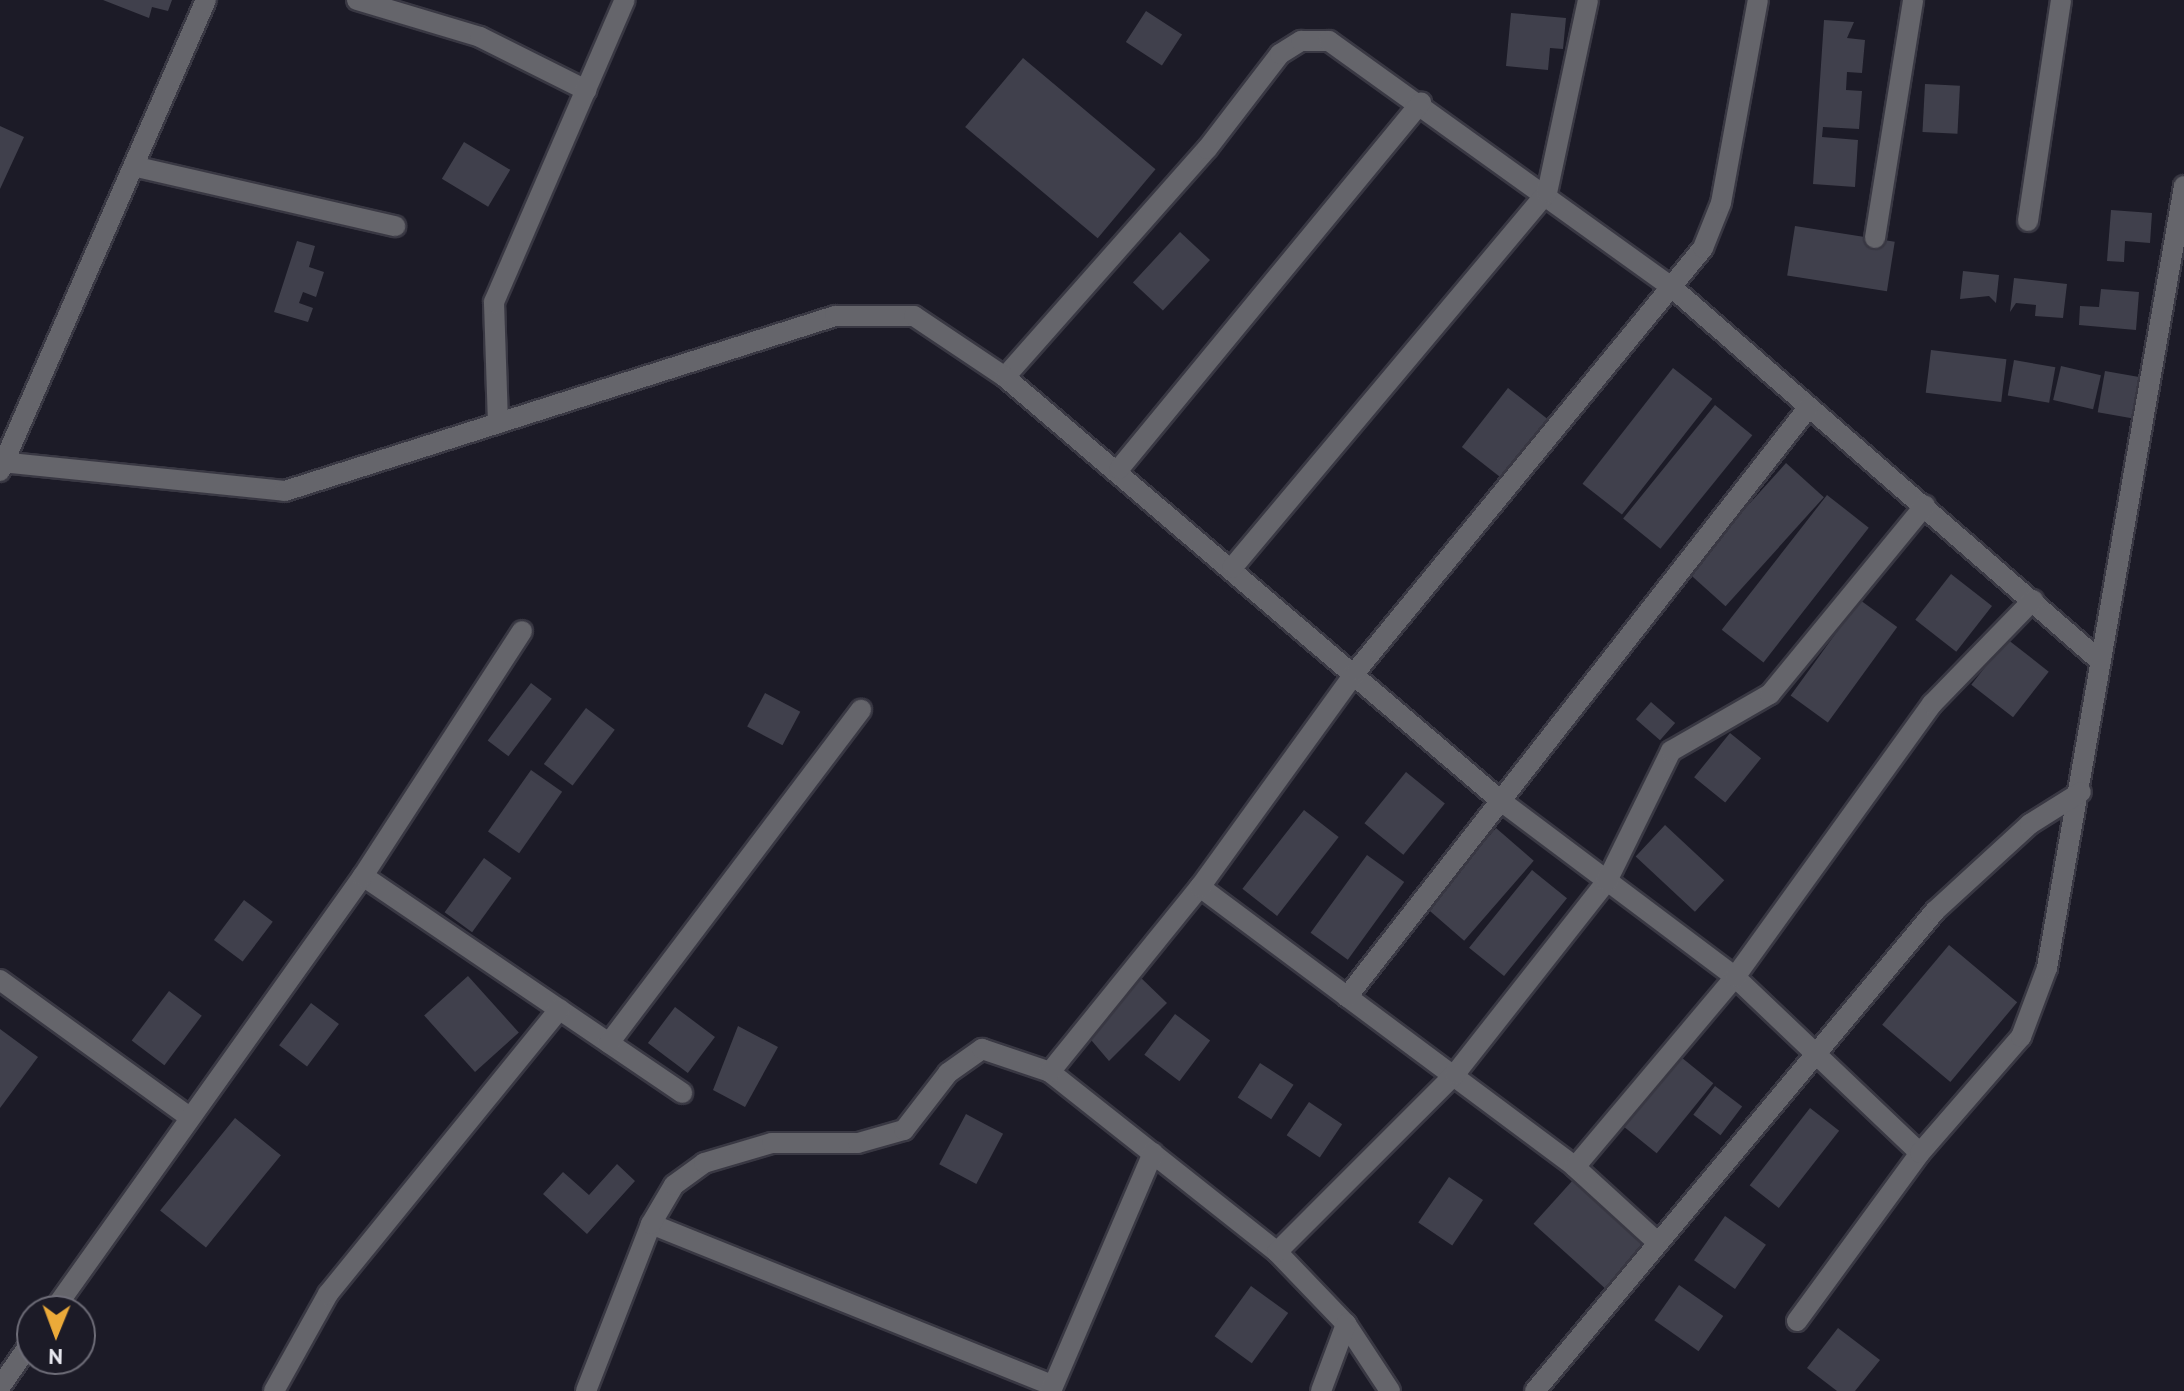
<!DOCTYPE html>
<style>
body{margin:0}
#map{position:relative;width:2184px;height:1391px;overflow:hidden;background:#1c1b27;font-family:"PT Sans",sans-serif}
div>[style]{position:absolute}
[style*='--x']{left:calc(var(--x)*1px);top:calc(var(--y)*1px);width:calc(var(--w)*1px);rotate:calc(var(--a)*1deg)}
.building>*{inset:0;background:#40404c;transform-origin:0 0}
.roads{filter:drop-shadow(2px 0 #393843) drop-shadow(-2px 0 #393843) drop-shadow(0 2px #393843) drop-shadow(0 -2px #393843)}
.minor>*{height:20px;margin:-10px;padding:0 10px;transform-origin:10px;border-radius:10px;background:#65656b}
span{translate:-50% -50%;white-space:nowrap;text-align:center;line-height:1.15;-webkit-text-stroke:7px #1c1b27;paint-order:stroke}
.north{position:absolute;left:16px;top:1295px;width:80px;height:80px;box-sizing:border-box;background:#1c1b27;border:2px solid #6e6d78;border-radius:50%;rotate:181deg;font-size:22px;font-weight:700;line-height:32px;text-align:center;color:#e9e9f1}
.north::after{content:'';display:block;margin:auto;width:28px;height:36px;background:#ebaa39;clip-path:polygon(50% 0,100% 100%,50% 72%,0 100%)}
</style>
<div id="map">
<div class="building">
<div style="clip-path:polygon(103px 0,172px 0,168px 11px,152px 7px,149px 18px)"></div>
<div style="left:1146px;top:11px;width:43px;height:37px;rotate:33deg"></div>
<div style="clip-path:polygon(1511px 13px,1566px 18px,1563px 49px,1550px 48px,1548px 70px,1506px 66px)"></div>
<div style="clip-path:polygon(1824px 20px,1854px 22px,1847px 38px,1865px 40px,1862px 73px,1847px 72px,1846px 90px,1862px 91px,1859px 129px,1823px 127px,1822px 137px,1858px 140px,1855px 187px,1813px 184px)"></div>
<div style="left:1023px;top:58px;width:173px;height:90px;rotate:40deg"></div>
<div style="left:1925px;top:84px;width:35px;height:48px;rotate:3deg"></div>
<div style="clip-path:polygon(0 126px,24px 137px,0 189px)"></div>
<div style="left:464px;top:142px;width:54px;height:43px;rotate:31deg"></div>
<div style="clip-path:polygon(2111px 210px,2152px 213px,2150px 243px,2125px 241px,2124px 262px,2107px 261px)"></div>
<div style="left:1795px;top:226px;width:101px;height:50px;rotate:9deg"></div>
<div style="left:1180px;top:232px;width:41px;height:69px;rotate:43deg"></div>
<div style="clip-path:polygon(297px 241px,315px 246px,309px 267px,324px 272px,316px 297px,303px 292px,299px 303px,313px 308px,308px 322px,274px 312px)"></div>
<div style="clip-path:polygon(1963px 271px,1999px 275px,1996px 303px,1989px 296px,1960px 299px)"></div>
<div style="clip-path:polygon(2014px 278px,2067px 284px,2063px 318px,2035px 316px,2036px 305px,2016px 303px,2010px 312px)"></div>
<div style="clip-path:polygon(2101px 289px,2139px 292px,2136px 330px,2079px 325px,2080px 306px,2099px 307px)"></div>
<div style="left:1931px;top:350px;width:76px;height:43px;rotate:7deg"></div>
<div style="left:2014px;top:360px;width:42px;height:36px;rotate:10deg"></div>
<div style="left:2061px;top:366px;width:41px;height:35px;rotate:13deg"></div>
<div style="left:1673px;top:368px;width:50px;height:147px;rotate:38deg"></div>
<div style="left:2105px;top:371px;width:36px;height:42px;rotate:10deg"></div>
<div style="left:1508px;top:388px;width:53px;height:75px;rotate:38deg"></div>
<div style="left:1715px;top:405px;width:48px;height:146px;rotate:39deg"></div>
<div style="left:1786px;top:463px;width:51px;height:147px;rotate:42deg"></div>
<div style="left:1827px;top:495px;width:53px;height:171px;rotate:38deg"></div>
<div style="left:1951px;top:574px;width:52px;height:58px;rotate:38deg"></div>
<div style="left:1860px;top:600px;width:46px;height:118px;rotate:36deg"></div>
<div style="left:2007px;top:639px;width:53px;height:58px;rotate:38deg"></div>
<div style="left:531px;top:683px;width:26px;height:72px;rotate:37deg"></div>
<div style="left:765px;top:693px;width:40px;height:38px;rotate:28deg"></div>
<div style="left:1651px;top:702px;width:32px;height:23px;rotate:41deg"></div>
<div style="left:586px;top:708px;width:36px;height:70px;rotate:37deg"></div>
<div style="left:1730px;top:733px;width:40px;height:57px;rotate:39deg"></div>
<div style="left:531px;top:770px;width:38px;height:75px;rotate:35deg"></div>
<div style="left:1406px;top:772px;width:50px;height:66px;rotate:39deg"></div>
<div style="left:1304px;top:810px;width:44px;height:100px;rotate:38deg"></div>
<div style="left:1665px;top:825px;width:81px;height:43px;rotate:43deg"></div>
<div style="left:1496px;top:828px;width:50px;height:106px;rotate:41deg"></div>
<div style="left:1367px;top:855px;width:46px;height:96px;rotate:36deg"></div>
<div style="left:484px;top:858px;width:34px;height:67px;rotate:36deg"></div>
<div style="left:1532px;top:870px;width:45px;height:100px;rotate:39deg"></div>
<div style="left:244px;top:900px;width:36px;height:50px;rotate:37deg"></div>
<div style="left:1949px;top:945px;width:89px;height:104px;rotate:40deg"></div>
<div style="clip-path:polygon(1138px 975px,1167px 1003px,1109px 1061px,1086px 1034px)"></div>
<div style="left:468px;top:976px;width:76px;height:59px;rotate:48deg"></div>
<div style="left:169px;top:991px;width:41px;height:62px;rotate:37deg"></div>
<div style="left:311px;top:1003px;width:35px;height:53px;rotate:37deg"></div>
<div style="left:675px;top:1007px;width:50px;height:45px;rotate:37deg"></div>
<div style="left:1175px;top:1014px;width:44px;height:51px;rotate:37deg"></div>
<div style="clip-path:polygon(738px 1026px,778px 1047px,745px 1107px,713px 1090px)"></div>
<div style="clip-path:polygon(0 1029px,38px 1057px,0 1108px)"></div>
<div style="left:1676px;top:1053px;width:48px;height:90px;rotate:39deg"></div>
<div style="left:1260px;top:1063px;width:40px;height:41px;rotate:33deg"></div>
<div style="left:1715px;top:1086px;width:34px;height:36px;rotate:37deg"></div>
<div style="left:1309px;top:1102px;width:40px;height:40px;rotate:34deg"></div>
<div style="left:1810px;top:1108px;width:37px;height:98px;rotate:38deg"></div>
<div style="left:966px;top:1114px;width:42px;height:57px;rotate:28deg"></div>
<div style="left:235px;top:1118px;width:59px;height:119px;rotate:39deg"></div>
<div style="clip-path:polygon(617px 1164px,635px 1181px,587px 1234px,543px 1194px,563px 1172px,589px 1195px)"></div>
<div style="left:1449px;top:1177px;width:41px;height:55px;rotate:34deg"></div>
<div style="left:1573px;top:1180px;width:98px;height:59px;rotate:42deg"></div>
<div style="left:1725px;top:1216px;width:50px;height:54px;rotate:35deg"></div>
<div style="left:1679px;top:1285px;width:54px;height:43px;rotate:35deg"></div>
<div style="left:1251px;top:1286px;width:46px;height:62px;rotate:36deg"></div>
<div style="clip-path:polygon(1838px 1328px,1880px 1360px,1855px 1391px,1837px 1391px,1807px 1368px)"></div>
</div>
<div class="roads">
<div class="minor">
<div style="--x:357;--y:0;--w:128;--a:16.7"></div>
<div style="--x:480;--y:37;--w:119;--a:26.6"></div>
<div style="--x:137;--y:167;--w:265;--a:12.9"></div>
<div style="--x:2028;--y:221;--w:223;--a:-81.5"></div>
<div style="--x:1875;--y:238;--w:241;--a:-80.9"></div>
<div style="--x:1005;--y:377;--w:305;--a:-48.5"></div>
<div style="--x:1207;--y:149;--w:120;--a:-52.5"></div>
<div style="--x:1280;--y:54;--w:25;--a:-32"></div>
<div style="--x:1301;--y:41;--w:28;--a:0"></div>
<div style="--x:1329;--y:41;--w:426;--a:35.7"></div>
<div style="--x:1675;--y:290;--w:563;--a:41.11"></div>
<div style="--x:498;--y:423;--w:121;--a:-91.9"></div>
<div style="--x:494;--y:302;--w:329;--a:-66.6"></div>
<div style="--x:0;--y:462;--w:286;--a:5.8"></div>
<div style="--x:285;--y:491;--w:577;--a:-17.65"></div>
<div style="--x:835;--y:316;--w:79;--a:0"></div>
<div style="--x:914;--y:316;--w:110;--a:33.8"></div>
<div style="--x:1005;--y:377;--w:653;--a:40.53"></div>
<div style="--x:1501;--y:801;--w:293;--a:36.9"></div>
<div style="--x:1735;--y:977;--w:255;--a:43.6"></div>
<div style="--x:1119;--y:469;--w:475;--a:-50.5"></div>
<div style="--x:0;--y:471;--w:514;--a:-66.38"></div>
<div style="--x:1232;--y:568;--w:490;--a:-50"></div>
<div style="--x:1547;--y:193;--w:197;--a:-78"></div>
<div style="--x:363;--y:876;--w:386;--a:34.2"></div>
<div style="--x:1200;--y:887;--w:468;--a:36.7"></div>
<div style="--x:1575;--y:1167;--w:111;--a:42.4"></div>
<div style="--x:0;--y:980;--w:233;--a:35.9"></div>
<div style="--x:1347;--y:997;--w:748;--a:-51.95"></div>
<div style="--x:609;--y:1043;--w:418;--a:-52.9"></div>
<div style="--x:1050;--y:1072;--w:290;--a:38.4"></div>
<div style="--x:1277;--y:1252;--w:100;--a:46.2"></div>
<div style="--x:1346;--y:1324;--w:80;--a:56.7"></div>
<div style="--x:1575;--y:1167;--w:248;--a:-49.9"></div>
<div style="--x:1735;--y:977;--w:337;--a:-54.2"></div>
<div style="--x:1932;--y:704;--w:145;--a:-45.8"></div>
<div style="--x:651;--y:1224;--w:432;--a:21.9"></div>
<div style="--x:1277;--y:1252;--w:252;--a:-45"></div>
<div style="--x:1455;--y:1074;--w:246;--a:-51.8"></div>
<div style="--x:1607;--y:881;--w:145;--a:-63.8"></div>
<div style="--x:1671;--y:751;--w:114;--a:-29.9"></div>
<div style="--x:1770;--y:694;--w:244;--a:-50.6"></div>
<div style="--x:53;--y:1311;--w:534;--a:-54.52"></div>
<div style="--x:363;--y:876;--w:292;--a:-57"></div>
<div style="--x:1797;--y:1321;--w:208;--a:-53.8"></div>
<div style="--x:1920;--y:1153;--w:154;--a:-49"></div>
<div style="--x:2021;--y:1037;--w:74;--a:-69.4"></div>
<div style="--x:2047;--y:968;--w:794;--a:-80.06"></div>
<div style="--x:0;--y:1387;--w:56;--a:-55.2"></div>
<div style="--x:274;--y:1391;--w:111;--a:-60.9"></div>
<div style="--x:328;--y:1294;--w:367;--a:-50.9"></div>
<div style="--x:586;--y:1391;--w:179;--a:-68.7"></div>
<div style="--x:651;--y:1224;--w:45;--a:-59.5"></div>
<div style="--x:674;--y:1185;--w:37;--a:-36"></div>
<div style="--x:704;--y:1163;--w:71;--a:-16.4"></div>
<div style="--x:772;--y:1143;--w:86;--a:0"></div>
<div style="--x:858;--y:1143;--w:48;--a:-15.8"></div>
<div style="--x:904;--y:1130;--w:72;--a:-52.3"></div>
<div style="--x:948;--y:1073;--w:42;--a:-35.2"></div>
<div style="--x:982;--y:1049;--w:72;--a:18.7"></div>
<div style="--x:1050;--y:1072;--w:238;--a:-51"></div>
<div style="--x:1200;--y:887;--w:268;--a:-54.1"></div>
<div style="--x:1357;--y:670;--w:546;--a:-50.65"></div>
<div style="--x:1703;--y:248;--w:48;--a:-68.2"></div>
<div style="--x:1721;--y:203;--w:206;--a:-79.7"></div>
<div style="--x:1051;--y:1391;--w:259;--a:-66.8"></div>
<div style="--x:1321;--y:1391;--w:72;--a:-69.5"></div>
<div style="--x:1535;--y:1391;--w:625;--a:-50.19"></div>
<div style="--x:1935;--y:911;--w:129;--a:-42.5"></div>
<div style="--x:2030;--y:824;--w:60;--a:-32.1"></div>
</div>
</div>
<div class="north">N</div>
</div>
